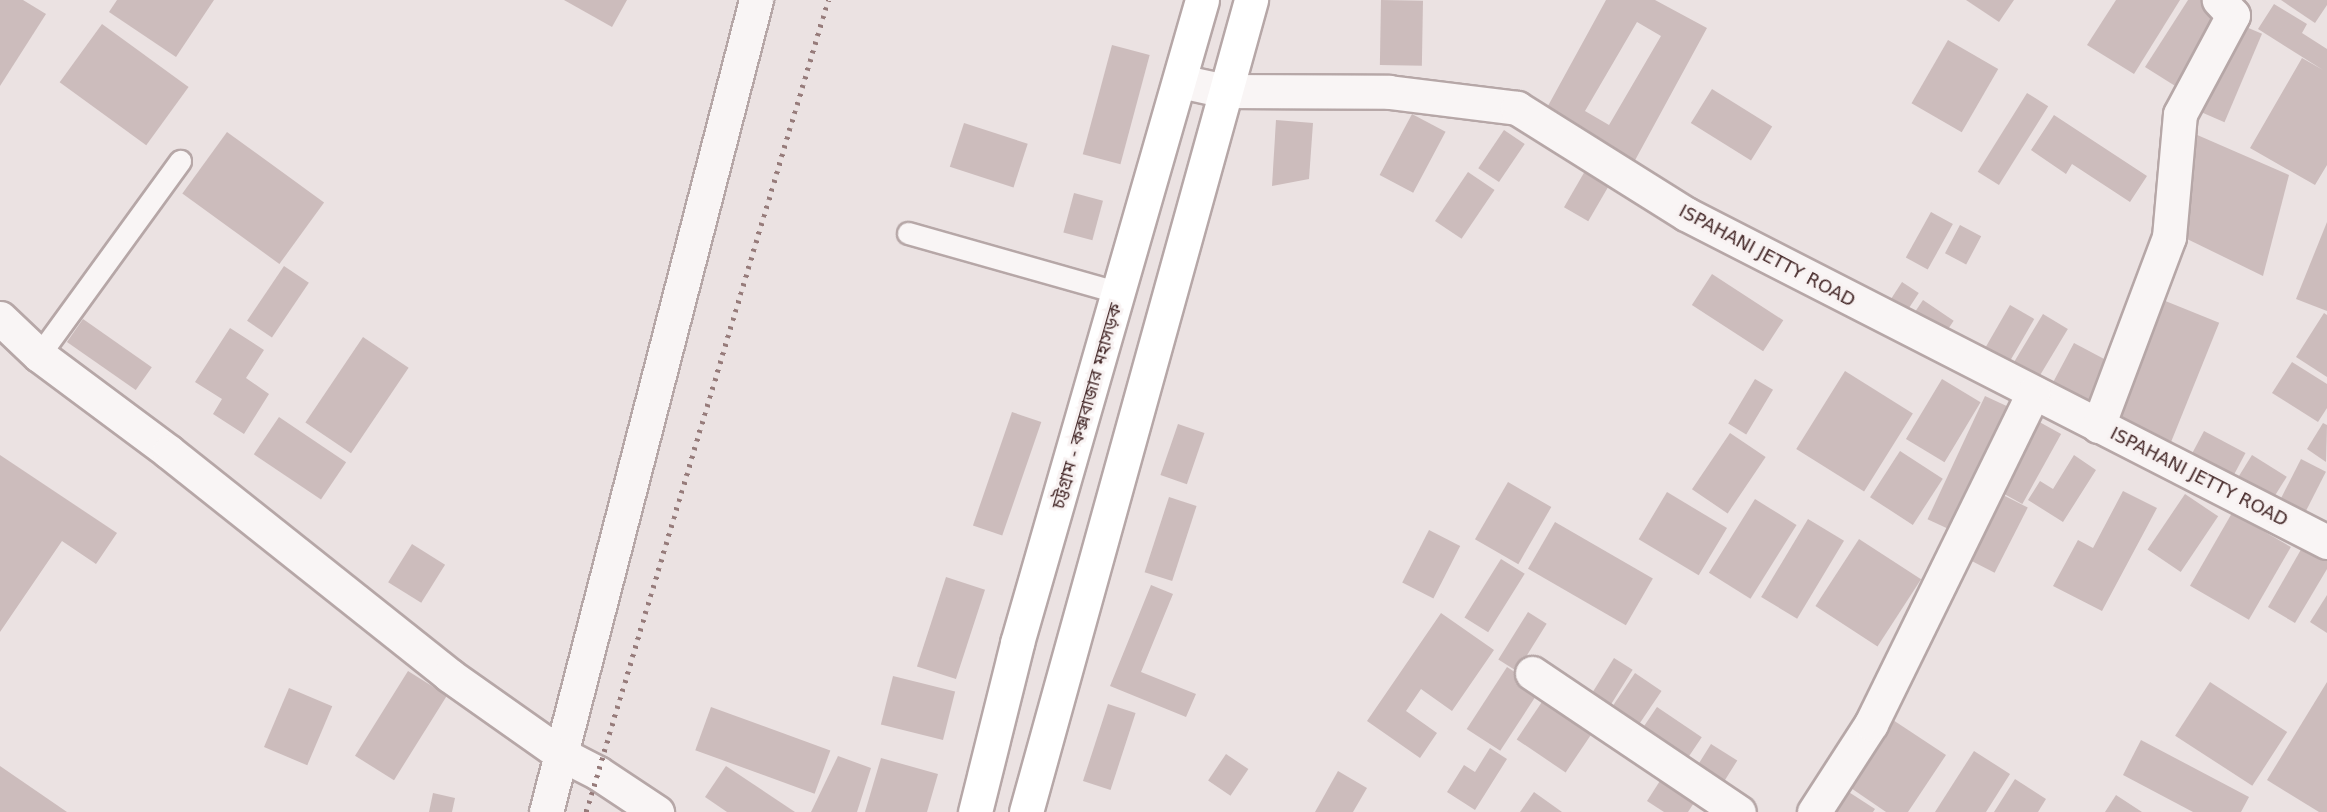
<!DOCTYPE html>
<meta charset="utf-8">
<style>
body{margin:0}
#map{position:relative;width:2327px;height:812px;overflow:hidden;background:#ebe2e2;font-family:"DejaVu Sans","Noto Sans Bengali",sans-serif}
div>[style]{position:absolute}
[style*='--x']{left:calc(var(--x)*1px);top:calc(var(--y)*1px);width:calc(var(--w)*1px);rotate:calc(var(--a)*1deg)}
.building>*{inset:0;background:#ccbcbc;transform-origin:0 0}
.roads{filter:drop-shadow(2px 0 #b6a7a7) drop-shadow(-2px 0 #b6a7a7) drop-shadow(0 2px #b6a7a7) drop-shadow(0 -2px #b6a7a7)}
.service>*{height:21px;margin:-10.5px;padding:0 10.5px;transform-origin:10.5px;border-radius:10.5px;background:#f9f5f5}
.minor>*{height:33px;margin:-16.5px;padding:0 16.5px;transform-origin:16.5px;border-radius:16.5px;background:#f9f5f5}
.tertiary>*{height:33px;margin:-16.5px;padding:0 16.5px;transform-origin:16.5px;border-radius:16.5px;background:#f9f5f5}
.trunk>*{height:33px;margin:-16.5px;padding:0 16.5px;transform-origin:16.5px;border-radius:16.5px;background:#fff}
.rail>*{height:4.5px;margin-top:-2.25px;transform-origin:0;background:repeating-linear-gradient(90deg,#967b7a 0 3px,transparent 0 9px)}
span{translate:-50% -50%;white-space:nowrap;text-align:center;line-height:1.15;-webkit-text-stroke:6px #f8f2f2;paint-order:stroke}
.street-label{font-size:18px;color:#452929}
</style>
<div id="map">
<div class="building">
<div style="clip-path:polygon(0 0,23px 0,46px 14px,0 86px)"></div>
<div style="clip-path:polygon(117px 0,214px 0,176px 57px,109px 12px)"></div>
<div style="clip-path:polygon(564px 0,627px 0,612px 27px)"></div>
<div style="left:1381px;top:0;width:42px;height:65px;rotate:1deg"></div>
<div style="clip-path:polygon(evenodd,1606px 0,1655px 0,1707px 28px,1633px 164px,1543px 115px,1606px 0,1637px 22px,1661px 36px,1609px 125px,1585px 111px,1637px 22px)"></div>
<div style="clip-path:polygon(1966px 0,2014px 0,1999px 22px)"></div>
<div style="clip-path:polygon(2116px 0,2180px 0,2134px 74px,2087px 45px)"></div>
<div style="clip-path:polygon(2188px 0,2201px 0,2226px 16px,2180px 89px,2145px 67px)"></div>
<div style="clip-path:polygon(2281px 0,2327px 0,2327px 5px,2315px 23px)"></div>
<div style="clip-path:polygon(2274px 4px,2307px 24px,2302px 33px,2327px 49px,2327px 165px,2315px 185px,2250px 148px,2302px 58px,2323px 70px,2258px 29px)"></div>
<div style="left:102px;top:24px;width:107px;height:72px;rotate:36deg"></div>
<div style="left:2239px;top:24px;width:25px;height:96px;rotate:23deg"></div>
<div style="left:1948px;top:40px;width:58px;height:73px;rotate:30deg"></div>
<div style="left:1112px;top:45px;width:39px;height:113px;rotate:15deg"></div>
<div style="left:1712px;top:89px;width:71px;height:40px;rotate:32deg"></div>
<div style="left:2027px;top:93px;width:25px;height:93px;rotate:32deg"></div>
<div style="left:1412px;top:114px;width:38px;height:69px;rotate:28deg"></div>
<div style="clip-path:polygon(2054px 115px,2147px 176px,2130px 202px,2072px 164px,2066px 174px,2031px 150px)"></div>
<div style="clip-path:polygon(1276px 120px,1313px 123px,1309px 179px,1272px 186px)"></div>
<div style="left:964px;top:123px;width:67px;height:46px;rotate:18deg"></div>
<div style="left:1504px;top:130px;width:25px;height:46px;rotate:34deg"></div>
<div style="left:227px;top:132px;width:120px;height:76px;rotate:36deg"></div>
<div style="clip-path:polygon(2195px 134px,2289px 175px,2263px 276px,2183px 237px)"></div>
<div style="left:1585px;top:171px;width:28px;height:42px;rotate:30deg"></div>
<div style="left:1468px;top:172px;width:32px;height:59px;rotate:34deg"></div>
<div style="left:1074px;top:193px;width:30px;height:41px;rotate:15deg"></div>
<div style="left:1931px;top:212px;width:25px;height:52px;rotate:29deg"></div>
<div style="clip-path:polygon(2327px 222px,2327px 311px,2296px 299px)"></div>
<div style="left:1960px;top:225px;width:24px;height:32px;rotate:28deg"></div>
<div style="left:284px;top:266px;width:30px;height:66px;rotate:34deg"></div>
<div style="left:1712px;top:274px;width:85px;height:37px;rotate:33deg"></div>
<div style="left:1902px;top:282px;width:20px;height:30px;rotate:33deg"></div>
<div style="left:2158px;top:298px;width:66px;height:128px;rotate:22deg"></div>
<div style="left:1923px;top:300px;width:37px;height:25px;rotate:34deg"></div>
<div style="left:2010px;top:305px;width:28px;height:56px;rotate:30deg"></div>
<div style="clip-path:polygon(2324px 313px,2327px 315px,2327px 377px,2296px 357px)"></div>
<div style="left:2043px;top:314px;width:29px;height:64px;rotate:31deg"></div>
<div style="left:83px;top:319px;width:84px;height:28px;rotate:35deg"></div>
<div style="clip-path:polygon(230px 328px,264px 350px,246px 378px,269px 394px,244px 434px,213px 414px,222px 399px,195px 382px)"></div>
<div style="left:363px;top:337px;width:55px;height:103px;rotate:34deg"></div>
<div style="left:2074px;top:343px;width:40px;height:47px;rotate:28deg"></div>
<div style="clip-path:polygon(2292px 362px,2327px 384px,2327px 408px,2318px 422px,2272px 393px)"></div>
<div style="left:1845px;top:371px;width:80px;height:92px;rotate:32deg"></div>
<div style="left:1755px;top:379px;width:21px;height:52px;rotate:31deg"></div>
<div style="left:1942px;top:379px;width:45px;height:70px;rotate:31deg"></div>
<div style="left:1985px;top:396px;width:31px;height:136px;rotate:25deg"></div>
<div style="left:1012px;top:412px;width:31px;height:120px;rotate:19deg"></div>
<div style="left:279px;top:417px;width:81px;height:45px;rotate:34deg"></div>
<div style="left:2034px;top:419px;width:31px;height:80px;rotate:29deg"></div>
<div style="clip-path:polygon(2323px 423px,2327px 425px,2326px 462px,2307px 449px)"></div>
<div style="left:1178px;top:424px;width:28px;height:54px;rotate:19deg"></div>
<div style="left:2204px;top:431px;width:47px;height:26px;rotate:28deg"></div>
<div style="left:1730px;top:433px;width:43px;height:68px;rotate:34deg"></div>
<div style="left:1900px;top:451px;width:51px;height:55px;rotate:33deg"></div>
<div style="clip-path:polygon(0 455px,117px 533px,96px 564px,62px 541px,0 632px)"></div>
<div style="clip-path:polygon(2074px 455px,2096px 470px,2063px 522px,2028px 500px,2040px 481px,2053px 489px)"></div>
<div style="left:2252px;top:455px;width:41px;height:27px;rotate:32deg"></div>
<div style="left:2301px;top:459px;width:28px;height:44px;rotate:27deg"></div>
<div style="left:1508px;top:482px;width:50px;height:66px;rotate:30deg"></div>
<div style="clip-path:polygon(2123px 491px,2157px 508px,2102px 611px,2053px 586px,2078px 540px,2093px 548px)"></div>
<div style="left:1667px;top:492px;width:70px;height:55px;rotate:31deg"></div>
<div style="left:2001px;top:494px;width:30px;height:73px;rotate:27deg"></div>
<div style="left:2185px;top:494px;width:40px;height:67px;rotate:34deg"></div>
<div style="left:1169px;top:497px;width:29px;height:79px;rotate:18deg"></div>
<div style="left:1755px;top:499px;width:49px;height:87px;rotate:32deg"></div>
<div style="left:2232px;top:513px;width:68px;height:84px;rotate:30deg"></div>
<div style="left:1808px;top:519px;width:42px;height:91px;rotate:31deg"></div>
<div style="left:1555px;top:522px;width:113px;height:54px;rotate:30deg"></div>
<div style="left:1429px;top:530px;width:35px;height:59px;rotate:27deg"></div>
<div style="left:1859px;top:539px;width:74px;height:80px;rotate:33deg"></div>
<div style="left:412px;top:544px;width:39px;height:45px;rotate:32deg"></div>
<div style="clip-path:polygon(2303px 546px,2327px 560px,2327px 569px,2295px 623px,2268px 607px)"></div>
<div style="left:1501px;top:559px;width:28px;height:69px;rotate:32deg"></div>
<div style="left:946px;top:577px;width:41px;height:94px;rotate:18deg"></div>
<div style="clip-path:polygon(1151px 585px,1173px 594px,1141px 672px,1196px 694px,1186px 717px,1110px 686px)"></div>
<div style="clip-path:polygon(2327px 595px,2327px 633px,2310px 622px)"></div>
<div style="left:1528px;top:612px;width:22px;height:56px;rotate:32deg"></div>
<div style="clip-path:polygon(1441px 613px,1494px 650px,1452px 711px,1421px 689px,1406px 711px,1437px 733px,1420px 758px,1367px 721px)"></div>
<div style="left:1614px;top:658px;width:22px;height:41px;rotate:32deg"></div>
<div style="left:1507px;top:667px;width:40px;height:74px;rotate:33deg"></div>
<div style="left:408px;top:671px;width:46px;height:100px;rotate:32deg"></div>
<div style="left:1635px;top:673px;width:32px;height:45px;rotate:34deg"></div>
<div style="left:893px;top:676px;width:64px;height:50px;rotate:14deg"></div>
<div style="left:2210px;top:682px;width:92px;height:64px;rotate:33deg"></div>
<div style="clip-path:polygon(2327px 682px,2327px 812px,2319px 812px,2267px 780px)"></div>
<div style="left:289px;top:688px;width:47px;height:64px;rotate:23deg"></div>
<div style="left:1548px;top:693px;width:59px;height:56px;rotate:34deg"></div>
<div style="left:1108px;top:704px;width:29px;height:81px;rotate:18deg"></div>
<div style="left:711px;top:707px;width:127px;height:46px;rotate:20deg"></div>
<div style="left:1657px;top:707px;width:54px;height:33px;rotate:34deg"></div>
<div style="clip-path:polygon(1893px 720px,1946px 755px,1908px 812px,1886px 812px,1848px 786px)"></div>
<div style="clip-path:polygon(2141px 740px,2249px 797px,2241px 812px,2193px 812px,2123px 775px)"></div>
<div style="left:1711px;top:744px;width:31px;height:35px;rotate:32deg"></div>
<div style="clip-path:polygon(1490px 748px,1507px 759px,1475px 810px,1447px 792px,1464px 765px,1475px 772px)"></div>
<div style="clip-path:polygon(1974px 751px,2010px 774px,1986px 812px,1935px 812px)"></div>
<div style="left:1226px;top:754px;width:27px;height:32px;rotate:34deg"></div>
<div style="clip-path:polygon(838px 756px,871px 768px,857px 812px,811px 812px)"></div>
<div style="clip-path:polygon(881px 758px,938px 774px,927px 812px,865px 812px)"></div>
<div style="clip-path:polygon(0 766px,67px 812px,0 812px)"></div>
<div style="clip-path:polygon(726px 766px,795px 812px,727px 812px,705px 797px)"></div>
<div style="clip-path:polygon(1667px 770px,1701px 792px,1688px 812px,1664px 812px,1647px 801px)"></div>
<div style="clip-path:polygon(1338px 771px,1367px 788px,1353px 812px,1315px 812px)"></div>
<div style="clip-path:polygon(2015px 779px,2046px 799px,2038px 812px,1994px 812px)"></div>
<div style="clip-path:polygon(1841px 787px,1875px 809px,1873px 812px,1824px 812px)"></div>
<div style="clip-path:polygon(1534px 792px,1562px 812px,1520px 812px)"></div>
<div style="clip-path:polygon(433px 793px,455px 798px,452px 812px,429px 812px)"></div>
<div style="clip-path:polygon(2116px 795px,2142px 812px,2105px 812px)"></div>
</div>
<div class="roads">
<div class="service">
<div style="--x:908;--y:233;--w:220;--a:15.8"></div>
<div style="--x:39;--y:355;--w:240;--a:-54"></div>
</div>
<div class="minor">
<div style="--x:1180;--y:81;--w:46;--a:12.5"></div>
<div style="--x:1225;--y:91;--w:164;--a:0.3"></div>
<div style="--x:1389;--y:92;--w:129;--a:7.1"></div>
<div style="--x:1517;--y:108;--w:199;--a:32.1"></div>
<div style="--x:1686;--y:214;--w:720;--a:27.1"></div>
<div style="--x:2098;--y:426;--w:202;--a:-69.4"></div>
<div style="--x:2169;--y:237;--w:123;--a:-84.9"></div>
<div style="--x:2180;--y:114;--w:112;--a:-61.8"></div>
<div style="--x:2233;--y:15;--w:21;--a:-133"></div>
<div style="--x:1532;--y:673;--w:249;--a:33.9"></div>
<div style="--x:546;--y:812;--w:839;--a:-75.5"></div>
<div style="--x:1814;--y:812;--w:105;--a:-57.1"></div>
<div style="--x:1871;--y:724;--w:369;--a:-63.9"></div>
</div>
<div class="tertiary">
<div style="--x:0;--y:318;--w:54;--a:43.5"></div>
<div style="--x:39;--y:355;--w:162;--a:36.7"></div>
<div style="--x:169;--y:452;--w:358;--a:38.5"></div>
<div style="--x:449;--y:675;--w:137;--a:35.2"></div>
<div style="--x:561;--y:754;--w:42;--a:27.2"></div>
<div style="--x:598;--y:773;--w:71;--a:33.5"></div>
</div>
<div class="trunk">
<div style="--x:975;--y:812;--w:174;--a:-76"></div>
<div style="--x:1017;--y:643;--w:669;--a:-73.95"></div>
<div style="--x:1026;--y:812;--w:843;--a:-74.51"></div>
</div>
</div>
<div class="rail">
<div style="--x:586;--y:812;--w:847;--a:-73.4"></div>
</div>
<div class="street-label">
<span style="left:1767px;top:256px;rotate:28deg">ISPAHANI JETTY ROAD</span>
<span style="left:1087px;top:406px;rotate:-74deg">চট্টগ্রাম - কক্সবাজার মহাসড়ক</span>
<span style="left:2199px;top:477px;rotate:27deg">ISPAHANI JETTY ROAD</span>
</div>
</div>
